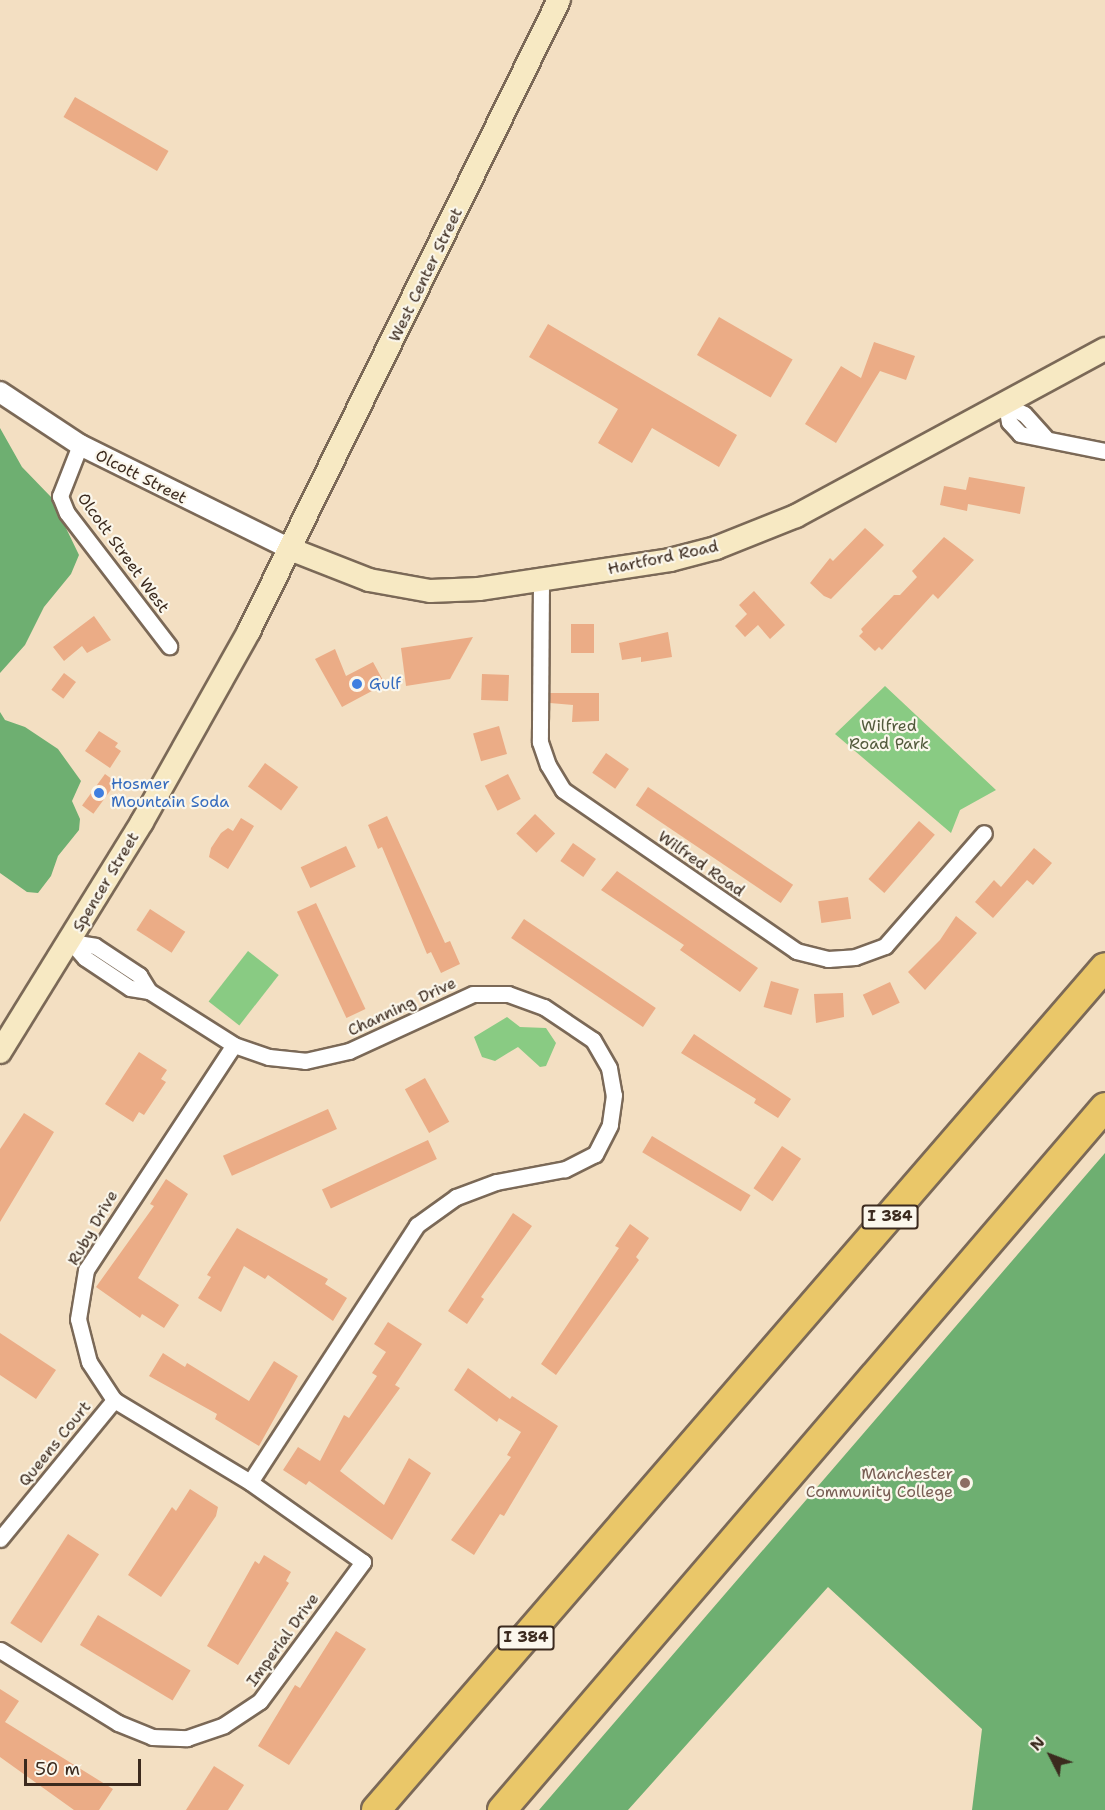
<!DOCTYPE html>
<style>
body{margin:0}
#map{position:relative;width:1105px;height:1810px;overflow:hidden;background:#f3dfc2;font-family:"Shantell Sans",sans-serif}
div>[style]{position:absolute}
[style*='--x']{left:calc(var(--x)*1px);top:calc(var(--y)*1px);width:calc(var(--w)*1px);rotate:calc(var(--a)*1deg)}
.green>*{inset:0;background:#89cb83;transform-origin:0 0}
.forest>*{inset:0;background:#6eaf71}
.building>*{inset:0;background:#ebac86;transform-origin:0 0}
.roads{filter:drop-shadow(2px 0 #7b6957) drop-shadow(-2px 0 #7b6957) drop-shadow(0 2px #7b6957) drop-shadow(0 -2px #7b6957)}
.minor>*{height:15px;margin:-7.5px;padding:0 7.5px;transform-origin:7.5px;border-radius:7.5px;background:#fff}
.tertiary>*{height:20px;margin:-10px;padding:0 10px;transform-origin:10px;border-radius:10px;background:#fff}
.secondary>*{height:22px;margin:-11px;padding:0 11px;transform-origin:11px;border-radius:11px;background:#f7e9c3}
.motorway>*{height:28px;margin:-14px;padding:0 14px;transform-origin:14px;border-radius:14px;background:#eac769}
.dots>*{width:16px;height:16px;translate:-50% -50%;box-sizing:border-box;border:3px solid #fbf7ec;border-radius:50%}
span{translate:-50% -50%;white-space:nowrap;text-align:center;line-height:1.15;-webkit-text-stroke:4.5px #fbf7ec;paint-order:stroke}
.shield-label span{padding:2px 4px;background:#fbf7ec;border:2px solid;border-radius:4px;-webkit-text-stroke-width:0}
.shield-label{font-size:15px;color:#3b2a1e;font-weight:700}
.street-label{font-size:16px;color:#3b2a1e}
.shop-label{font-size:16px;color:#366cbe}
.left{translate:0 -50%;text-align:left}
.park-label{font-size:16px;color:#525a3c}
.education-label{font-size:16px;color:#785e54}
.right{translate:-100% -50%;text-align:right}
.north{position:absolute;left:1021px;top:1726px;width:60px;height:60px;-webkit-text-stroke:4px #fbf7ec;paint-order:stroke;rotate:312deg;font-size:16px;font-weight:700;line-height:24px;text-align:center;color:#3b2a1e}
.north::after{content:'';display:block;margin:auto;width:21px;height:27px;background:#3b2a1e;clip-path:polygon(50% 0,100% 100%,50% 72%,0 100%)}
.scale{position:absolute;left:24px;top:1759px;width:117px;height:27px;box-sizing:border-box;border:3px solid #3b2a1e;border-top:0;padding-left:8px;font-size:18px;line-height:21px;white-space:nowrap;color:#3b2a1e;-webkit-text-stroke:4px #fbf7ec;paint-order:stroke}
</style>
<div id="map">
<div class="green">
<div style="clip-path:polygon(885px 686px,996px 790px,960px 810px,951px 833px,835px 734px)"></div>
<div style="left:248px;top:951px;width:39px;height:64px;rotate:38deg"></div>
<div style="clip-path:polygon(507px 1017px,520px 1027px,546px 1028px,556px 1043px,546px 1066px,540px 1067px,518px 1047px,495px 1061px,482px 1057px,474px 1037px)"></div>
</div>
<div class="forest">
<div style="clip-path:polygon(0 428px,22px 467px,51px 497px,79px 555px,71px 574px,44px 607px,25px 645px,0 673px)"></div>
<div style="clip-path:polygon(0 712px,5px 720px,25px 727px,58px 749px,81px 781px,72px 801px,80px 819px,79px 830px,58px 856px,51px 876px,38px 893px,27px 892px,0 873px)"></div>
<div style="clip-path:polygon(1105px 1153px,1105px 1810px,972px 1810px,982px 1729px,828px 1587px,628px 1810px,539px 1810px)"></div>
</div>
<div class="building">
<div style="left:75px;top:97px;width:108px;height:23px;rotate:30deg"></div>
<div style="left:719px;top:317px;width:85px;height:44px;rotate:30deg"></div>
<div style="clip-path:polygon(548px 324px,737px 435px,719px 467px,652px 428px,632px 463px,598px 443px,618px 409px,529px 357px)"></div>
<div style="clip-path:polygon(874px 342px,915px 356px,906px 380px,880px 371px,836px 443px,805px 424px,841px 366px,861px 378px)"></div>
<div style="clip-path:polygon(969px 477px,1025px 487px,1020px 514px,968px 504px,967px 511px,940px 505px,944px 486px,966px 490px)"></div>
<div style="clip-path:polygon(865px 528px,884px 545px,831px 599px,824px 596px,810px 583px,830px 558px,833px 561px)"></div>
<div style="clip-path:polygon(944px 537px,974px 560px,938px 599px,933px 594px,882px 650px,879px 647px,875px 651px,859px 636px,863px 632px,861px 629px,894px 595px,900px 595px,917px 577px,912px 571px)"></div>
<div style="clip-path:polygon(754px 591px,785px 625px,770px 639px,758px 625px,745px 637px,735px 626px,747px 614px,739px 605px)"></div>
<div style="clip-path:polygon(94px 616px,111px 640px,87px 653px,82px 646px,64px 661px,53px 647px)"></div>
<div style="left:571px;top:624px;width:23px;height:29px"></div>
<div style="clip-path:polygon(668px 632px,672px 657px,641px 662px,641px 657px,622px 660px,619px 643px)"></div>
<div style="clip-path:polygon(473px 637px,450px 679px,406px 686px,401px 648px)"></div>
<div style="clip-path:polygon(335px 649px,346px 676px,373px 662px,385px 684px,342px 707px,315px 659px)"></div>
<div style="left:64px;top:673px;width:15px;height:21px;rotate:37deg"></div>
<div style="left:482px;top:674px;width:27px;height:26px;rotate:2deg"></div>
<div style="clip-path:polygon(550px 693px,599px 693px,599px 721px,572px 722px,573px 705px,550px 703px)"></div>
<div style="left:499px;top:726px;width:29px;height:27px;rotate:74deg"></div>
<div style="clip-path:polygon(99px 731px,118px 743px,115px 747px,121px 751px,110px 768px,85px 751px)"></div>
<div style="left:606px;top:753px;width:28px;height:24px;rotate:35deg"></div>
<div style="left:265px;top:763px;width:41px;height:29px;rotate:36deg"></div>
<div style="left:105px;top:774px;width:14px;height:39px;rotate:36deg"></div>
<div style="left:508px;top:774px;width:28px;height:26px;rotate:63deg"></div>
<div style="left:648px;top:787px;width:175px;height:22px;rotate:34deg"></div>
<div style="left:535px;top:814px;width:28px;height:27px;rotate:44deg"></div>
<div style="clip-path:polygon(387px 816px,445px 943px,450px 941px,460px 964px,441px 973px,431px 952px,427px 954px,382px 847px,378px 849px,368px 825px)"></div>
<div style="clip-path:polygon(241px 818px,254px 826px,228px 869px,209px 857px,211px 848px,221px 833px,228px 828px,233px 831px)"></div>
<div style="left:919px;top:821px;width:21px;height:77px;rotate:41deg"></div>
<div style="left:573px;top:843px;width:28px;height:22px;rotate:35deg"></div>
<div style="left:346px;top:846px;width:23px;height:50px;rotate:65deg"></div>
<div style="clip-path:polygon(1034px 848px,1052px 863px,1033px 885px,1027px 880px,993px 918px,975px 902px,994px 880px,1001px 887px)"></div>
<div style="clip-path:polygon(617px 871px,758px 968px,740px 992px,680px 950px,684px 945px,601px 890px)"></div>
<div style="left:848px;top:897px;width:22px;height:30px;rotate:82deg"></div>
<div style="left:316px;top:903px;width:117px;height:21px;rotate:65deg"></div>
<div style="left:150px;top:909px;width:42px;height:25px;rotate:33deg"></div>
<div style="clip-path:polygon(956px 916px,977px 933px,925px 990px,908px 972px,940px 940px)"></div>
<div style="left:524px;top:919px;width:159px;height:23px;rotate:34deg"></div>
<div style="left:771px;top:981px;width:29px;height:27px;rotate:16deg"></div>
<div style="left:890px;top:982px;width:23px;height:30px;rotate:65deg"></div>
<div style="clip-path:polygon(843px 993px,844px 1017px,816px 1023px,814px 994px)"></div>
<div style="clip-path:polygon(694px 1034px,791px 1099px,778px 1118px,754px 1103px,756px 1099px,681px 1053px)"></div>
<div style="clip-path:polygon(139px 1052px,167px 1070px,161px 1079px,166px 1082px,144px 1115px,139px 1112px,133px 1122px,105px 1104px)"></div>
<div style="left:425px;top:1078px;width:50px;height:23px;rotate:61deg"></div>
<div style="left:328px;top:1109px;width:22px;height:115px;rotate:66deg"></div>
<div style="clip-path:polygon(24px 1113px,54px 1132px,0 1222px,0 1149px)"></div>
<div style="left:652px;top:1136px;width:115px;height:19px;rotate:31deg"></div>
<div style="left:428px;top:1140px;width:21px;height:117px;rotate:65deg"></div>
<div style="left:782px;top:1146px;width:23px;height:51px;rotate:34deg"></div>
<div style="clip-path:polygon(166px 1179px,188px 1194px,138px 1278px,179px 1305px,164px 1328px,142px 1314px,140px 1318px,96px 1287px,154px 1206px,150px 1204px)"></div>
<div style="clip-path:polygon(513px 1213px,532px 1226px,481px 1297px,484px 1299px,467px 1324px,448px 1311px)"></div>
<div style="clip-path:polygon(630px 1224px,649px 1238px,636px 1257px,639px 1260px,556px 1375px,541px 1364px,619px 1248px,615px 1246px)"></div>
<div style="clip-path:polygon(237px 1228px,328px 1279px,325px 1284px,347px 1298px,333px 1321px,268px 1275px,265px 1279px,244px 1266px,221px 1312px,198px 1298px,211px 1277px,207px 1275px)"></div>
<div style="clip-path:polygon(388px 1322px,422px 1344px,395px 1385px,400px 1388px,340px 1471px,384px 1505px,409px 1458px,431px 1473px,392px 1540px,309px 1481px,306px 1485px,283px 1470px,298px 1447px,320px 1461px,344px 1415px,349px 1418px,377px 1376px,372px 1373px,386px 1352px,374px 1344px)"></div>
<div style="clip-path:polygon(0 1333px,56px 1370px,36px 1399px,0 1375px)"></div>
<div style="clip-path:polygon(163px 1353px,185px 1367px,187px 1363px,249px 1401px,274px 1361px,298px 1376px,259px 1446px,215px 1419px,217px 1414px,149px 1376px)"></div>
<div style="clip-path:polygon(468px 1368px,510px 1399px,512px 1396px,558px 1426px,504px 1516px,500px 1514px,474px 1555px,451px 1540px,511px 1457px,507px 1455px,521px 1432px,499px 1418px,497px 1422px,454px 1390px)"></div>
<div style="clip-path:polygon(190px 1489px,218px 1507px,216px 1516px,161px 1597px,128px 1575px,172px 1507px,176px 1511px)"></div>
<div style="left:68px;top:1534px;width:37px;height:106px;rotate:33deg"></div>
<div style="clip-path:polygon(264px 1555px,291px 1572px,286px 1581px,289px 1583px,238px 1665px,207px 1646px,255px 1561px,259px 1564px)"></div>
<div style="left:98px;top:1615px;width:108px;height:35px;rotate:31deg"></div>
<div style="clip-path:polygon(336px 1631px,366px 1649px,289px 1765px,258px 1746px,295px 1685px,300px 1688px)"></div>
<div style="clip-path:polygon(0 1689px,19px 1701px,5px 1722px,113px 1789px,99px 1810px,74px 1810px,0 1757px)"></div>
<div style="clip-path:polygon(214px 1766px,244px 1785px,228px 1810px,186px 1810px)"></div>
</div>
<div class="roads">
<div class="minor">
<div style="--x:1045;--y:437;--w:31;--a:-132"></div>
<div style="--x:1024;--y:414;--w:20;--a:-153"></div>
<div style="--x:1006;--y:405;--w:17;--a:80"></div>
<div style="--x:1009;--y:422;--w:16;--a:47"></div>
<div style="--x:1020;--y:434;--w:87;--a:11.3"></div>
<div style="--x:80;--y:445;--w:55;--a:111.4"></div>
<div style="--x:60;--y:496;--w:18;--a:68"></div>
<div style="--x:67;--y:513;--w:168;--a:52.5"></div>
<div style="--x:541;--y:581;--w:161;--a:90.4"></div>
<div style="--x:540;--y:742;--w:24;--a:71"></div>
<div style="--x:548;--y:765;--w:29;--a:59"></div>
<div style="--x:563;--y:790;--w:283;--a:34.6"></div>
<div style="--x:796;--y:951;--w:33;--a:14"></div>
<div style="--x:828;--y:959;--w:27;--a:-4"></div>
<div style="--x:855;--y:957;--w:32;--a:-20"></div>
<div style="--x:885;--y:946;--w:150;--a:-48.8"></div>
<div style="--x:71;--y:942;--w:21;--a:49"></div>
<div style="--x:85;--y:958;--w:54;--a:33.7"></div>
<div style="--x:130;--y:988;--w:19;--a:9"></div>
<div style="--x:149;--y:991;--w:101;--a:32.4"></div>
<div style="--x:234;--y:1045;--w:37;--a:19"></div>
<div style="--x:269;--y:1057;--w:36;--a:6"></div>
<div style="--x:305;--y:1061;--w:45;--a:-12.8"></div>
<div style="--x:349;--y:1051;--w:136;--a:-24.7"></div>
<div style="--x:473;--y:994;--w:35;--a:0"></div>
<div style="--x:508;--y:994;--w:38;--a:20"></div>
<div style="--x:544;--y:1007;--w:59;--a:34"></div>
<div style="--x:593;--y:1040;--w:32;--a:60"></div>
<div style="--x:609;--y:1068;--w:27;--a:80"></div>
<div style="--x:614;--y:1095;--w:30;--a:98"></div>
<div style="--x:610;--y:1125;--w:33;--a:117"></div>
<div style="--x:595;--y:1154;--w:34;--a:153"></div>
<div style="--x:565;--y:1169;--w:70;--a:169.3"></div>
<div style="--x:496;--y:1182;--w:43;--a:159.4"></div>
<div style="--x:456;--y:1197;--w:48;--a:144.3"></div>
<div style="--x:417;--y:1225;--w:306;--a:123"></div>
<div style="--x:71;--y:942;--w:24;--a:9"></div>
<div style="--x:95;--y:946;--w:53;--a:33.4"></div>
<div style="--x:139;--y:975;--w:19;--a:58"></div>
<div style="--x:0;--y:1539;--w:180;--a:-50.6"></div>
<div style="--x:0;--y:1650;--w:139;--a:31.7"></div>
<div style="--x:118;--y:1723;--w:37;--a:22"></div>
<div style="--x:152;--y:1737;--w:35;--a:2"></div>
<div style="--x:187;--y:1738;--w:39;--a:-19"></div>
<div style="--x:224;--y:1725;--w:43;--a:-33.7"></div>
<div style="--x:260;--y:1701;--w:173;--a:-53.5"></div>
<div style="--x:363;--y:1562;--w:138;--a:-144.7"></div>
<div style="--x:250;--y:1482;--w:159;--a:-148.9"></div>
<div style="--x:114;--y:1400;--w:45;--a:-123.3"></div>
<div style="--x:89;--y:1362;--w:44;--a:-104.3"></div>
<div style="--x:78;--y:1319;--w:50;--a:-80.7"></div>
<div style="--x:86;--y:1270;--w:269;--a:-56.7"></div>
</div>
<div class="tertiary">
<div style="--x:0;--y:392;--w:96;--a:33.5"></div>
<div style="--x:80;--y:445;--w:234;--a:26.3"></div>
</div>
<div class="secondary">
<div style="--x:290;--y:549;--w:85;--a:21.4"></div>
<div style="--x:369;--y:580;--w:62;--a:10.2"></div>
<div style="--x:430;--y:591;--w:49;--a:-2.3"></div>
<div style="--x:479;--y:589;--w:193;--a:-8.6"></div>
<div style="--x:670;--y:560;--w:48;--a:-14.6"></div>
<div style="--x:716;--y:548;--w:86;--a:-21.8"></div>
<div style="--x:796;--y:516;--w:351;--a:-28.4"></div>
<div style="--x:0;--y:1052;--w:270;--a:-58.3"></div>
<div style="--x:142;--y:822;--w:219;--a:-60.7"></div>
<div style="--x:249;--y:631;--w:703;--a:-63.84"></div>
</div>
<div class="motorway">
<div style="--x:376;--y:1810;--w:1114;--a:-49.15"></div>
<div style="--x:502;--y:1810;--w:926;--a:-49.38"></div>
</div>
</div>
<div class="dots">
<div style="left:357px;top:684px;background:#3f7fe0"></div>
<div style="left:99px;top:793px;background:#3f7fe0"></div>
<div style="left:965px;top:1483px;background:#8d6e63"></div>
</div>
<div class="shield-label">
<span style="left:890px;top:1217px">I 384</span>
<span style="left:526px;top:1638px">I 384</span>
</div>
<div class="street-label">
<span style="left:426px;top:275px;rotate:-64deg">West Center Street</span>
<span style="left:141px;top:477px;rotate:27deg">Olcott Street</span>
<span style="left:123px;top:553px;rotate:54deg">Olcott Street West</span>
<span style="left:663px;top:558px;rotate:-12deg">Hartford Road</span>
<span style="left:701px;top:864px;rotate:35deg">Wilfred Road</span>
<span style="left:106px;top:882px;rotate:-59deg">Spencer Street</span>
<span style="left:402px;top:1007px;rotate:-25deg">Channing Drive</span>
<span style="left:93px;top:1228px;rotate:-60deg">Ruby Drive</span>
<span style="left:55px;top:1444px;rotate:-51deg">Queens Court</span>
<span style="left:283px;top:1640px;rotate:-54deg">Imperial Drive</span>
</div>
<div class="shop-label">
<span class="left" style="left:369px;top:684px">Gulf</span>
<span class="left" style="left:111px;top:793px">Hosmer<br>Mountain Soda</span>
</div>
<div class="park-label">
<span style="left:889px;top:735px">Wilfred<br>Road Park</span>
</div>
<div class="education-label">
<span class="right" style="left:953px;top:1483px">Manchester<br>Community College</span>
</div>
<div class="north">N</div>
<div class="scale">50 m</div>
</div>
